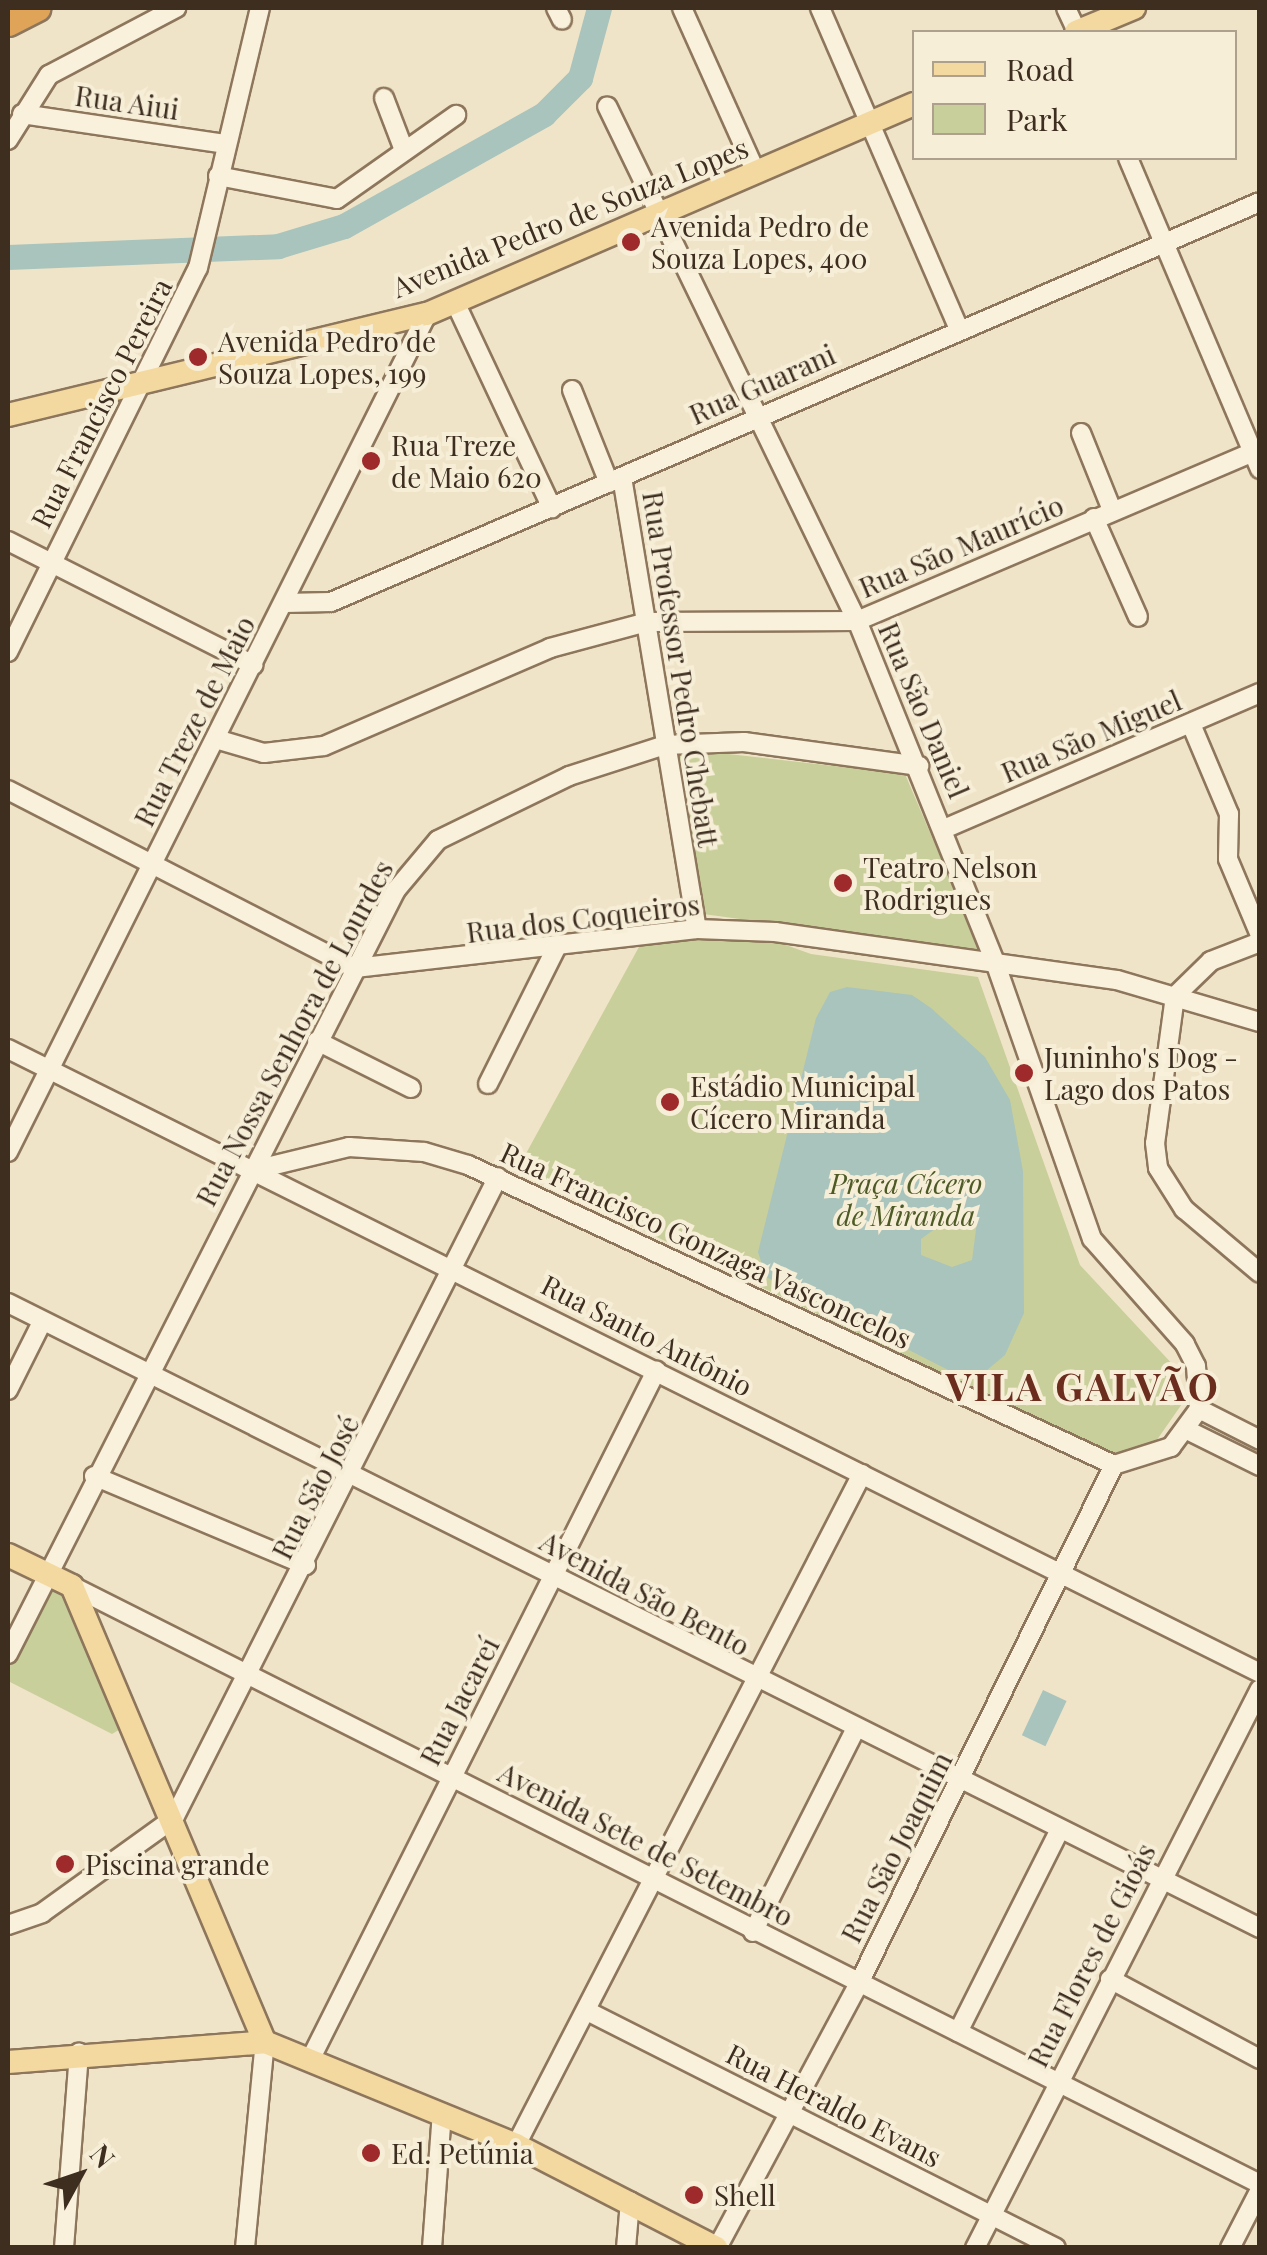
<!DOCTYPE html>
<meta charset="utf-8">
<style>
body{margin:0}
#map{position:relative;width:1267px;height:2255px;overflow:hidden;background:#f0e4c8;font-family:"Playfair Display",serif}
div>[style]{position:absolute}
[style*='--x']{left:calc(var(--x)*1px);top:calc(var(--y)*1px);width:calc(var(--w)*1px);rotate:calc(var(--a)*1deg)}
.green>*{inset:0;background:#c9cf9b}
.water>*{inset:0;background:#a9c4bc;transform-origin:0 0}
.river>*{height:25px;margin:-12.5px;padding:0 12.5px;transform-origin:12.5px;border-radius:12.5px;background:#a9c4bc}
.roads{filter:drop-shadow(2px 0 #8d765c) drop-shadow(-2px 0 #8d765c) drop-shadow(0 2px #8d765c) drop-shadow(0 -2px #8d765c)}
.minor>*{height:18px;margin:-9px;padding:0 9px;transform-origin:9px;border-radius:9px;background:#faf1dc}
.major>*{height:22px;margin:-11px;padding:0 11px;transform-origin:11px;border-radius:11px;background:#f3d9a0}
.highway>*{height:25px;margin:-12.5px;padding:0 12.5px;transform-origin:12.5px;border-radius:12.5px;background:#e0a458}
.dots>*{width:28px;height:28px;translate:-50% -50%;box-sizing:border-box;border:5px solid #f7eed8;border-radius:50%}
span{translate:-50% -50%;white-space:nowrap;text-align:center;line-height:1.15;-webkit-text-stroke:8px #f7eed8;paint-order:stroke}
.street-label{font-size:28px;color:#3d2e20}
.poi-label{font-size:28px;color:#3d2e20}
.left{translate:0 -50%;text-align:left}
.park-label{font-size:28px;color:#4d5a26;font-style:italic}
.district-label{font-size:38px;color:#6b2e1e;font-weight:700;letter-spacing:2.5px}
.frame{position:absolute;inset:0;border:10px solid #3d2e20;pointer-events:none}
.legend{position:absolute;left:912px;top:30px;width:325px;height:130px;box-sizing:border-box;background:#f7eed8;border:2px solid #ada18e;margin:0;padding:12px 18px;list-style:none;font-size:30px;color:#3d2e20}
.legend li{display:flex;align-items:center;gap:20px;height:50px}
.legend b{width:50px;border:2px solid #ada18e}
.north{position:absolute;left:30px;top:2125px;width:100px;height:100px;-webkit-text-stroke:8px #f7eed8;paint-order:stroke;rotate:50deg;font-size:28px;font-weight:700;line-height:40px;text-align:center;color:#3d2e20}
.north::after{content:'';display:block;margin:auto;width:35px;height:45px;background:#3d2e20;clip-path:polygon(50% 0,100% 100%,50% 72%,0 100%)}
</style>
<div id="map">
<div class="green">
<div style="clip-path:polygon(675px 748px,905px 774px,981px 952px,703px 914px)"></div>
<div style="clip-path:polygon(714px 939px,769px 939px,811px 954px,978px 977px,1080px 1265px,1176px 1368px,1184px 1401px,1152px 1447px,1109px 1454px,517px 1170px,640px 945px)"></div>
<div style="clip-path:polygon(45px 1582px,72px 1595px,129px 1724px,112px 1734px,8px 1681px,8px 1658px)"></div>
</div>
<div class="water">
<div style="clip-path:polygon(evenodd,847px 987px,912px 995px,931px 1008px,985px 1057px,1010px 1100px,1023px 1171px,1024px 1313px,1005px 1355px,986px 1371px,954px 1373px,766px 1277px,758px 1252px,816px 1018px,830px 992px,847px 987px,961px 1210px,977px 1222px,972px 1260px,952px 1267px,921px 1255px,921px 1239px,961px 1210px)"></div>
<div style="left:1043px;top:1690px;width:26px;height:50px;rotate:25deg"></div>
</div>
<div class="river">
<div style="--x:8;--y:257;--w:270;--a:-2.3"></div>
<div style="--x:278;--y:246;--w:69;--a:-16.9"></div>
<div style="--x:344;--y:226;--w:229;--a:-29.2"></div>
<div style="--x:544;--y:114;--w:51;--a:-45"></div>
<div style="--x:580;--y:78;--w:73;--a:-74.8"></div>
</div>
<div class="roads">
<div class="minor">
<div style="--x:556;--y:8;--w:13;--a:63"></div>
<div style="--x:682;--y:8;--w:181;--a:65.8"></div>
<div style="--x:820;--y:8;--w:350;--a:66.6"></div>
<div style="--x:1066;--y:8;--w:26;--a:65"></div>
<div style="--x:384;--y:98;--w:56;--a:69"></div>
<div style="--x:22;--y:114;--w:205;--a:8.4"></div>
<div style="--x:8;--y:140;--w:77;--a:-57.8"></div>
<div style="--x:49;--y:75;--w:144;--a:-27.8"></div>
<div style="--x:1128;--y:158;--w:338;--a:67"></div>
<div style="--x:218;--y:176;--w:121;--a:10.9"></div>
<div style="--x:337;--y:199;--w:146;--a:-35.2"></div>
<div style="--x:455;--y:302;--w:228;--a:64.8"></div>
<div style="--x:572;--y:390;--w:100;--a:68.3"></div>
<div style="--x:1081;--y:433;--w:83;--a:68.1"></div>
<div style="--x:622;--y:477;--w:458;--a:80.6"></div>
<div style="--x:1094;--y:518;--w:108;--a:66"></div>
<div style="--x:8;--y:541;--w:275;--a:26.8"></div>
<div style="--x:285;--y:603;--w:46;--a:-1.2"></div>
<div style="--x:331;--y:602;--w:1011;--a:-23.3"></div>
<div style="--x:8;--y:652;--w:428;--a:-63.7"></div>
<div style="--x:198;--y:268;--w:267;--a:-76.6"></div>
<div style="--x:1191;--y:724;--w:98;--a:67.1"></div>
<div style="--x:1229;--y:814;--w:45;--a:91.3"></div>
<div style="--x:1228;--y:859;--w:82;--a:67.2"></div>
<div style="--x:216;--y:739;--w:50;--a:16.3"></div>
<div style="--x:264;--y:753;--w:60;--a:-6.7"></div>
<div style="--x:324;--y:746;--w:246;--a:-23.4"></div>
<div style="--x:550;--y:648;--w:100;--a:-15"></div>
<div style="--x:647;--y:622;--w:210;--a:-0.3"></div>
<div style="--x:857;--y:621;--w:438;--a:-23.1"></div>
<div style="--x:8;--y:790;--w:390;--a:27.2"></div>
<div style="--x:355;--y:968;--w:344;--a:-6.5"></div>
<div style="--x:697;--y:929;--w:78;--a:2.2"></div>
<div style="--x:775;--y:932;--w:345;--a:8"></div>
<div style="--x:1117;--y:980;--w:149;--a:16.4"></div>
<div style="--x:944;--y:829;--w:344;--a:-23.3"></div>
<div style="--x:1260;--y:942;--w:53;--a:158.8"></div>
<div style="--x:1211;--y:961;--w:50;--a:135.8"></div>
<div style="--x:1175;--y:996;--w:148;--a:97.7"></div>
<div style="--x:1155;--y:1143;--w:25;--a:83"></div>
<div style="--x:1158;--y:1168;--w:49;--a:57.6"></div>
<div style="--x:1184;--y:1209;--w:99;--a:40.1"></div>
<div style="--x:317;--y:1041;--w:105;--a:26.6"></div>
<div style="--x:8;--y:1049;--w:1399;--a:26.49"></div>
<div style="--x:488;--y:1084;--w:154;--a:-63.4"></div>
<div style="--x:8;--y:1152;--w:937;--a:-63.43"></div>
<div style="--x:250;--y:1171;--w:102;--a:-13.6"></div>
<div style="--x:349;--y:1147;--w:75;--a:3.8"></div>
<div style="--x:424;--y:1152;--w:46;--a:16.5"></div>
<div style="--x:468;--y:1165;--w:712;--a:24.91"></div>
<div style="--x:1114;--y:1465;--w:60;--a:-17.5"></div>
<div style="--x:1171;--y:1447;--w:47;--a:-53.6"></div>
<div style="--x:1199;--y:1409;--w:43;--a:-94"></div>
<div style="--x:1196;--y:1366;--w:25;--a:-117"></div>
<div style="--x:1185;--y:1344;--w:140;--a:-131.5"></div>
<div style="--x:1092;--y:1239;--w:293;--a:-109.3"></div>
<div style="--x:995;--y:962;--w:368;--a:-112"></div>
<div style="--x:857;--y:621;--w:572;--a:-115.89"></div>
<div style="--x:8;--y:1303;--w:1399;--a:26.53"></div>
<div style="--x:8;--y:1390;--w:76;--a:-63.4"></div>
<div style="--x:1199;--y:1409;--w:68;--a:26.9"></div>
<div style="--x:1187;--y:1430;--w:81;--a:26.3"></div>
<div style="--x:94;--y:1476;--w:230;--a:22.8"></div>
<div style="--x:72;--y:1586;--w:1330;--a:26.72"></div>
<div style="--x:8;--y:1654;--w:857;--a:-63.08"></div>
<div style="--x:396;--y:890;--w:65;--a:-50"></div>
<div style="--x:438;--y:840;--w:146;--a:-26"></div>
<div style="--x:569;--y:776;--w:101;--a:-17.9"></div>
<div style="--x:665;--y:745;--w:79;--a:-2.2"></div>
<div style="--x:744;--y:742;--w:177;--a:7.8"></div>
<div style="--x:8;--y:1925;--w:36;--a:-19"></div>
<div style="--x:42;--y:1913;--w:163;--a:-35.7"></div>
<div style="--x:174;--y:1818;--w:718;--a:-63.19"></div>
<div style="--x:753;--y:1932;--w:226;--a:-63.2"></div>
<div style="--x:1110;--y:1979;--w:170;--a:28.1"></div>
<div style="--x:589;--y:2012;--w:523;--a:26.81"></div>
<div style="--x:958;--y:2032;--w:227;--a:-63.3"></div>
<div style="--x:312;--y:2056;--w:767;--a:-63.33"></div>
<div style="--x:516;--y:2145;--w:755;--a:-62.72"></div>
<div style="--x:64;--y:2248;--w:196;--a:-85.6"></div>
<div style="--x:245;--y:2248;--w:207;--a:-84.5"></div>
<div style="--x:432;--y:2248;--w:135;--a:-85.8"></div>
<div style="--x:626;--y:2248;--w:47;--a:-85.1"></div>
<div style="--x:717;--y:2248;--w:298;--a:-61.8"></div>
<div style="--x:858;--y:1985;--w:580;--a:-63.79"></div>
<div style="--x:975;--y:2248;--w:627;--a:-62.99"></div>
<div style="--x:1230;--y:2248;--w:65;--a:-62.7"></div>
</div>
<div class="major">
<div style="--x:1076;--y:32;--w:63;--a:-22.5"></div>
<div style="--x:8;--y:415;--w:431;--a:-13.6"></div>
<div style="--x:427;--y:314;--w:530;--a:-23.33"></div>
<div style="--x:8;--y:1555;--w:71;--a:25.8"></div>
<div style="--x:72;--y:1586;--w:495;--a:67.1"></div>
<div style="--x:8;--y:2062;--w:258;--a:-4.4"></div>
<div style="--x:265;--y:2042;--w:271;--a:22.3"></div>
<div style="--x:516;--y:2145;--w:225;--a:27.2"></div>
</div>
<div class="highway">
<div style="--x:8;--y:23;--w:33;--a:-27"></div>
</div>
</div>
<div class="dots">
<div style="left:631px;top:242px;background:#9e2a2b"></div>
<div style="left:198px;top:357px;background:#9e2a2b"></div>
<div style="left:371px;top:461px;background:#9e2a2b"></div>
<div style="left:843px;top:883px;background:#9e2a2b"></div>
<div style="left:1024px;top:1073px;background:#9e2a2b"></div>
<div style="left:670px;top:1102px;background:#9e2a2b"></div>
<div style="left:65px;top:1864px;background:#9e2a2b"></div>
<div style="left:371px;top:2153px;background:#9e2a2b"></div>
<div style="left:694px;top:2195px;background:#9e2a2b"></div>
</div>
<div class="street-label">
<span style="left:127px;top:102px;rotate:8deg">Rua Aiui</span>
<span style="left:570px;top:217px;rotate:-22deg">Avenida Pedro de Souza Lopes</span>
<span style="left:762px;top:384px;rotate:-24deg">Rua Guarani</span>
<span style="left:101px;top:403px;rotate:-63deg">Rua Francisco Pereira</span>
<span style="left:961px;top:546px;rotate:-23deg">Rua São Maurício</span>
<span style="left:681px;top:669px;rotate:81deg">Rua Professor Pedro Chebatt</span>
<span style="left:924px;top:710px;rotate:67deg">Rua São Daniel</span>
<span style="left:194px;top:721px;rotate:-63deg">Rua Treze de Maio</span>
<span style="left:1091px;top:736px;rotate:-23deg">Rua São Miguel</span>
<span style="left:583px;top:918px;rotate:-7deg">Rua dos Coqueiros</span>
<span style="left:294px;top:1033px;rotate:-62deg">Rua Nossa Senhora de Lourdes</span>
<span style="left:706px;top:1245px;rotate:25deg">Rua Francisco Gonzaga Vasconcelos</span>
<span style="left:647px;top:1335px;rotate:27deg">Rua Santo Antônio</span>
<span style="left:315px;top:1487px;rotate:-63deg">Rua São José</span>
<span style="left:645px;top:1593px;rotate:28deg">Avenida São Bento</span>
<span style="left:459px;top:1701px;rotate:-63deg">Rua Jacareí</span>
<span style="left:646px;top:1844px;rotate:27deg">Avenida Sete de Setembro</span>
<span style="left:896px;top:1847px;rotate:-63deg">Rua São Joaquim</span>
<span style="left:1091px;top:1955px;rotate:-63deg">Rua Flores de Gioás</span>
<span style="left:834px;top:2105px;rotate:27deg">Rua Heraldo Evans</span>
</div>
<div class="poi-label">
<span class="left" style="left:651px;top:242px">Avenida Pedro de<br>Souza Lopes, 400</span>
<span class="left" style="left:218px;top:357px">Avenida Pedro de<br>Souza Lopes, 199</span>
<span class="left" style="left:391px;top:461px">Rua Treze<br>de Maio 620</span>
<span class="left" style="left:863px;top:883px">Teatro Nelson<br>Rodrigues</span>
<span class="left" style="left:1044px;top:1073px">Juninho's Dog -<br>Lago dos Patos</span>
<span class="left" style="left:690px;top:1102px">Estádio Municipal<br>Cícero Miranda</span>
<span class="left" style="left:85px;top:1864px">Piscina grande</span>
<span class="left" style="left:391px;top:2153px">Ed. Petúnia</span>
<span class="left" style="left:714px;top:2195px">Shell</span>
</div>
<div class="park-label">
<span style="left:906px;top:1199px">Praça Cícero<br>de Miranda</span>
</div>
<div class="district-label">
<span style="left:1083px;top:1386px">VILA GALVÃO</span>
</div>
<div class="frame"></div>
<ul class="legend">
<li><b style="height:12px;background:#f3d9a0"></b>Road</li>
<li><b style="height:28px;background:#c9cf9b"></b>Park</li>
</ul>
<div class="north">N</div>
</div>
